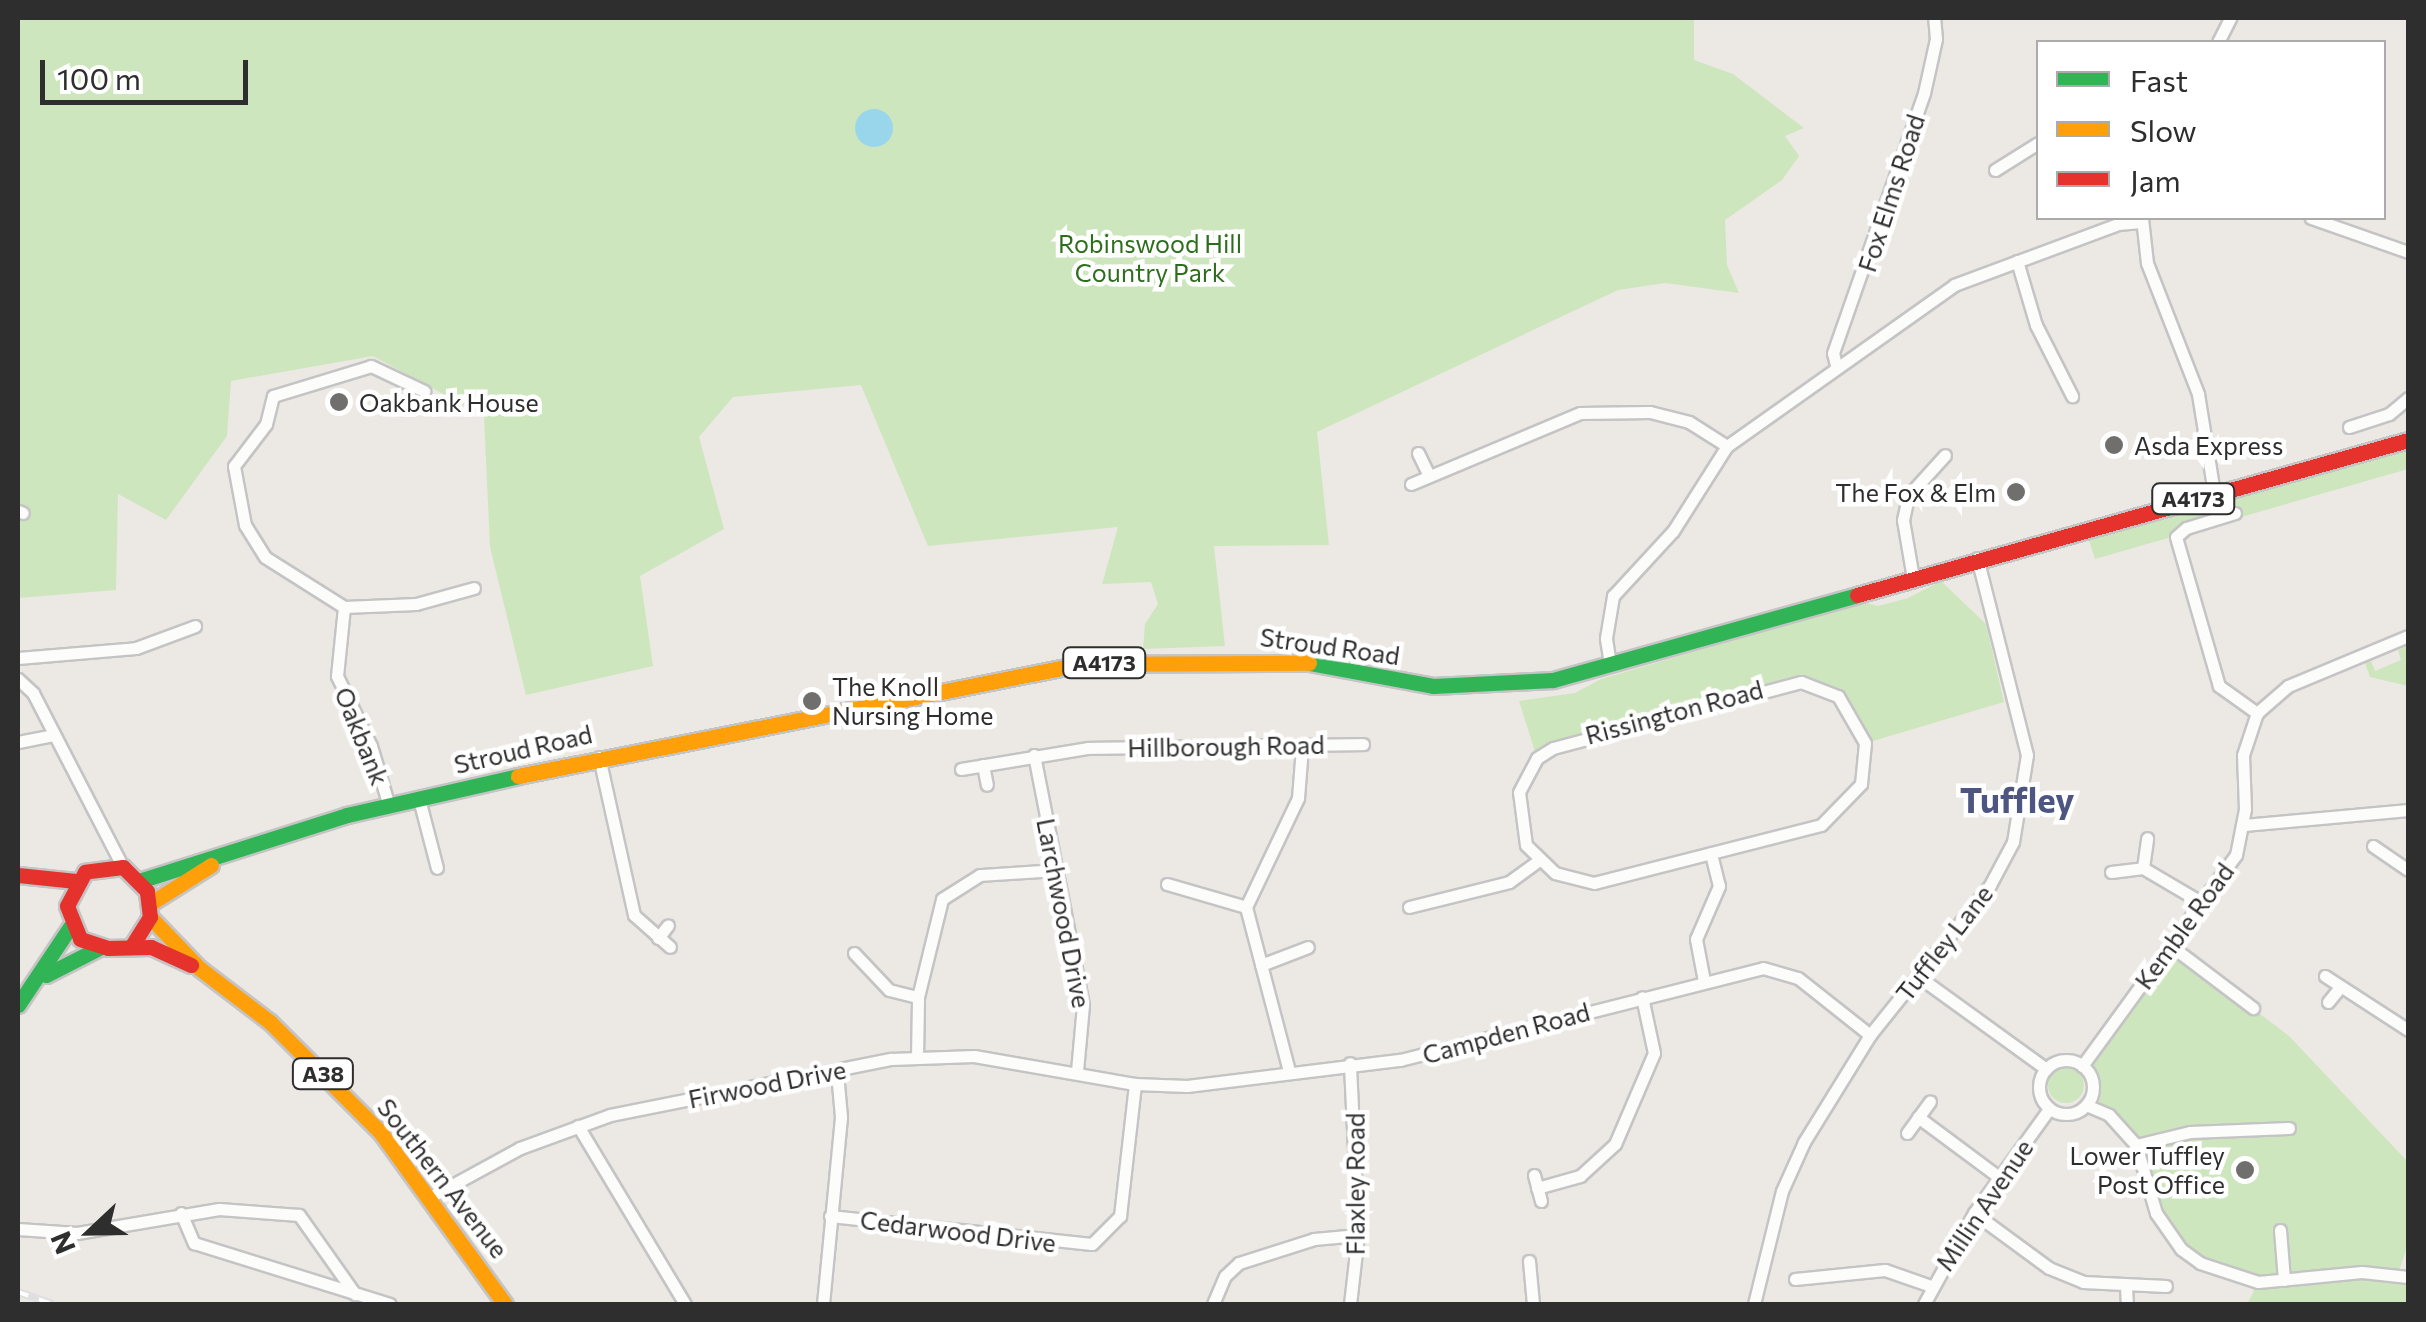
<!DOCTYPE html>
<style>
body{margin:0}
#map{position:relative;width:2426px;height:1322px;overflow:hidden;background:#ece8e4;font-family:Commissioner,sans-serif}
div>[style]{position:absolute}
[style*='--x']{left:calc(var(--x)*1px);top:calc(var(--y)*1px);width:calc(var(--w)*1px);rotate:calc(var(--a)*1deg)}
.green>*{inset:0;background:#cee6be}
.round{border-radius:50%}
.water>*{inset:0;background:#99d6ec}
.roads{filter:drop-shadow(2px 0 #c5c4c5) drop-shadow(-2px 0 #c5c4c5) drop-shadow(0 2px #c5c4c5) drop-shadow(0 -2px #c5c4c5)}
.street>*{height:11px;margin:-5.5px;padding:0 5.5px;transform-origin:5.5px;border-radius:5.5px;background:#fcfcfb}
.street>.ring{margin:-5.5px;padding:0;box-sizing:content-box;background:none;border:11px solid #fcfcfb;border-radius:50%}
.fast>*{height:15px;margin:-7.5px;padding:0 7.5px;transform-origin:7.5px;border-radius:7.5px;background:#30b455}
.slow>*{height:15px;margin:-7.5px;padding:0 7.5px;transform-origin:7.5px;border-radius:7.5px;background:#ff9f0a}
.jam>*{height:15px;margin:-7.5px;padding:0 7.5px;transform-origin:7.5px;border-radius:7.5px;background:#e5322d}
.rail>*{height:8px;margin-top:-4px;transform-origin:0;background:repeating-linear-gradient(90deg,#fff 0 11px,#dfdfe1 0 22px);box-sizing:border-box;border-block:2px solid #dfdfe1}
.dots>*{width:28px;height:28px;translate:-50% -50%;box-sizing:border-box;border:5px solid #fff;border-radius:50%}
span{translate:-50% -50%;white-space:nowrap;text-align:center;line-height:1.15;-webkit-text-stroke:9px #fff;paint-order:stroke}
.shield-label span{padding:2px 8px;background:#fff;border:2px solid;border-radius:8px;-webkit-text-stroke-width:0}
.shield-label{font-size:22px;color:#2e2e2e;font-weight:700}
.street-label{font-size:25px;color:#2e2e2e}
.park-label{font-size:25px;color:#2c6e1b}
.poi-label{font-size:25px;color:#2e2e2e}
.left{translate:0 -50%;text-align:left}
.right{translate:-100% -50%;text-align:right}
.district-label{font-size:35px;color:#4d5680;font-weight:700}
.frame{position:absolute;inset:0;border:20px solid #2e2e2e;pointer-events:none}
.legend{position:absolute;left:2036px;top:40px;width:350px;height:180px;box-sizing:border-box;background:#fff;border:2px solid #ababab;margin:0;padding:12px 18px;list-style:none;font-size:30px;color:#2e2e2e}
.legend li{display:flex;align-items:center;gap:20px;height:50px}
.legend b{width:50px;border:2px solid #ababab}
.north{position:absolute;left:40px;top:1182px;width:100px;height:100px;-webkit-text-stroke:8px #fff;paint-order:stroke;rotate:248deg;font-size:28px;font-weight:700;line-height:40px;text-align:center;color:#2e2e2e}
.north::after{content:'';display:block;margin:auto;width:35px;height:45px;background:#2e2e2e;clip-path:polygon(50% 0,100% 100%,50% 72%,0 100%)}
.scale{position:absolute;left:40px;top:60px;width:208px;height:45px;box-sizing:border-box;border:5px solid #2e2e2e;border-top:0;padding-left:12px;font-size:30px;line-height:35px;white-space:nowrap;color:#2e2e2e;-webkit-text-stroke:8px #fff;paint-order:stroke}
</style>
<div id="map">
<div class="green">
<div style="clip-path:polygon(18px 18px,1694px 18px,1694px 60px,1733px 74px,1804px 128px,1785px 136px,1799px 156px,1782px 180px,1725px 220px,1727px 265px,1739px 293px,1665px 283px,1618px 290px,1317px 432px,1329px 545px,1214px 546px,1225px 646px,1143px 649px,1145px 624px,1158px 604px,1151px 582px,1102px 584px,1118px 527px,928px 546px,861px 385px,733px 397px,699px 437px,724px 529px,640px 576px,653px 666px,526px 695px,490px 547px,484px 416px,373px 356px,231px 381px,227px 436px,166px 520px,118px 494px,116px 590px,18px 598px)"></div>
<div style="clip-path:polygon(2408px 440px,2408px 469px,2095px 559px,2085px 528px)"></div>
<div style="clip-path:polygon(1941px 581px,1986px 624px,2004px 702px,1873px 741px,1837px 696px,1801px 682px,1537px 758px,1519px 701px,1575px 693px,1601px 679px,1863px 602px,1878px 606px,1908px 598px)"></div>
<div style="clip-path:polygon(2408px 646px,2408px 686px,2370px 677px,2365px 663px,2371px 661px,2375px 671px,2401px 660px,2398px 650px)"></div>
<div style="clip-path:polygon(2171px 946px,2289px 1036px,2408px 1162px,2408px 1244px,2398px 1274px,2408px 1277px,2408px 1304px,2247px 1304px,2258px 1283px,2225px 1276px,2168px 1234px,2136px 1145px,2123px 1128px,2086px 1105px,2092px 1083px,2082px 1066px)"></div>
<div class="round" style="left:2048px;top:1067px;width:36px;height:36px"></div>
</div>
<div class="water">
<div class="round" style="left:855px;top:109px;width:38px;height:38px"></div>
</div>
<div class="roads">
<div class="street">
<div style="--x:2218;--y:42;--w:27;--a:-63"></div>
<div style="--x:1995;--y:170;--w:51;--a:-32.1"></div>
<div style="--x:2142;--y:218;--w:45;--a:83.7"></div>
<div style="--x:2147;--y:263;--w:141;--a:68.7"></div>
<div style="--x:2198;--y:394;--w:100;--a:80.8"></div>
<div style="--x:2311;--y:218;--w:103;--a:19.3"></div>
<div style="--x:2017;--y:261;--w:67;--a:73.5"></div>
<div style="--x:2036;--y:325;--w:80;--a:63.1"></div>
<div style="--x:1836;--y:365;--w:12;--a:-104"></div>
<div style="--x:1833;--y:353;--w:275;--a:-70.7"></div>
<div style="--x:1924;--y:93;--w:55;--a:-77.5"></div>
<div style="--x:1936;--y:39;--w:21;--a:-95"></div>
<div style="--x:2349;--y:427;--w:42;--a:-18"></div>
<div style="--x:2389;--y:414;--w:25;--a:-40"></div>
<div style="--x:1418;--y:453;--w:25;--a:64"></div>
<div style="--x:1411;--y:484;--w:183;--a:-22.8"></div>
<div style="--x:1580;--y:413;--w:70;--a:-0.8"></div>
<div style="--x:1650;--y:412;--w:40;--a:14.4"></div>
<div style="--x:1689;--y:422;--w:45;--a:32.3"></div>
<div style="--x:18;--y:511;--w:5;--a:22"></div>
<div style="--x:2235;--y:513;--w:51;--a:163"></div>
<div style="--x:2186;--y:528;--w:13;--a:138"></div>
<div style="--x:2176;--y:537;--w:155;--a:73.9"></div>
<div style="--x:2219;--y:686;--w:47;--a:35.4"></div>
<div style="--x:1913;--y:578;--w:59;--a:-99.8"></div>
<div style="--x:1903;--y:520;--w:25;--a:-78"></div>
<div style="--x:1908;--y:496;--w:55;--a:-47.9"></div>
<div style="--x:344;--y:607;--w:72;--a:-2.4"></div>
<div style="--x:416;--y:604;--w:60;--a:-15.4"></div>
<div style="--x:18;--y:658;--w:118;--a:-4.8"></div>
<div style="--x:136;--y:648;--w:63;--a:-20.4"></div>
<div style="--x:1610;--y:664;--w:26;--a:-99"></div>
<div style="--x:1606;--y:638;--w:43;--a:-80.5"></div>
<div style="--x:1613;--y:596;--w:88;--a:-47.3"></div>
<div style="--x:1673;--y:531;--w:101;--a:-57.6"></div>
<div style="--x:1727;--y:446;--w:278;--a:-35.3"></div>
<div style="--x:1954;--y:285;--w:175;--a:-20.4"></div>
<div style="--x:2118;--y:224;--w:23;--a:-5"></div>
<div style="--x:18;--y:679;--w:21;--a:43"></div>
<div style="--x:33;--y:693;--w:196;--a:62.7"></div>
<div style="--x:1801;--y:682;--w:40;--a:21"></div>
<div style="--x:1838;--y:696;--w:54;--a:60.1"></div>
<div style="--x:1865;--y:743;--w:41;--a:95.6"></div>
<div style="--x:1861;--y:784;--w:57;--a:134.3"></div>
<div style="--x:1821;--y:825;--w:234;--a:165.7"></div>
<div style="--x:1594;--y:883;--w:40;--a:-165.6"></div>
<div style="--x:1555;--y:873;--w:40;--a:-136"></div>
<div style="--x:1526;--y:845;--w:53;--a:-97.5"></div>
<div style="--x:1519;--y:792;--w:38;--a:-62"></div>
<div style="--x:1537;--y:758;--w:19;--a:-32"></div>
<div style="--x:1553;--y:748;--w:257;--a:-14.9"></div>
<div style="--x:18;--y:742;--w:37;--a:-11"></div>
<div style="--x:1034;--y:755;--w:255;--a:78.9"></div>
<div style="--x:1083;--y:1005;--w:66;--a:95.2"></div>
<div style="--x:599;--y:757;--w:162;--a:77.5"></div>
<div style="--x:634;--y:915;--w:48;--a:41.6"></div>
<div style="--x:983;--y:765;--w:20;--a:79"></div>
<div style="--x:961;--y:769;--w:129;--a:-9.4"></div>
<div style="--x:1088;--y:748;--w:275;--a:-0.8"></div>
<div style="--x:419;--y:799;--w:71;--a:75.4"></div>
<div style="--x:389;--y:806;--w:63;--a:-106.7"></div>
<div style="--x:371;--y:746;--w:78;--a:-115.9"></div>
<div style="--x:337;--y:676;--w:69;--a:-84.2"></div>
<div style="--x:344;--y:607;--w:93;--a:-147.7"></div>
<div style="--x:265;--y:557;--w:38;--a:-122"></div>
<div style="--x:245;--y:525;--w:60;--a:-100.6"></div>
<div style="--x:234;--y:466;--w:53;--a:-52.7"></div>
<div style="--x:266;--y:424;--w:29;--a:-76"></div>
<div style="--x:273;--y:396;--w:102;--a:-17"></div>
<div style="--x:371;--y:366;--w:59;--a:25.3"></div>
<div style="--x:2244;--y:825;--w:165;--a:-5.2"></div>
<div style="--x:2373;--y:846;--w:42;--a:34.4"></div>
<div style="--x:2143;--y:868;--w:30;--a:-82"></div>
<div style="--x:2111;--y:872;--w:32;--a:-7"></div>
<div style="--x:2143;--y:868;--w:71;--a:30.5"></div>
<div style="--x:1167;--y:884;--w:82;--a:16.2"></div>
<div style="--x:1409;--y:907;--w:103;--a:-14"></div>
<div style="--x:1509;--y:882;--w:36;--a:-36"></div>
<div style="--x:658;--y:938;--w:16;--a:-52"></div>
<div style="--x:2171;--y:946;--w:103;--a:37.1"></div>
<div style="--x:854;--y:953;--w:51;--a:46.6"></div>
<div style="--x:889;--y:990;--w:30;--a:14"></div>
<div style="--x:1261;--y:965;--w:50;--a:-21"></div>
<div style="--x:2325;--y:976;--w:99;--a:33"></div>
<div style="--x:1919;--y:977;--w:157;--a:35.9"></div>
<div style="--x:1704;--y:981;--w:43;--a:-100.8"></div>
<div style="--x:1696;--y:939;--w:58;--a:-66.5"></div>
<div style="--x:1719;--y:886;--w:34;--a:-104"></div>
<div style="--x:2328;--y:1002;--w:19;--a:-51"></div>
<div style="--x:917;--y:1057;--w:60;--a:-89"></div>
<div style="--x:918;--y:997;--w:101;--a:-76.2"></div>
<div style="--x:942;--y:899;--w:45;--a:-32.3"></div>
<div style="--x:980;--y:875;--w:75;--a:-3.8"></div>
<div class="ring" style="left:2039px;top:1060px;width:43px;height:43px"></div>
<div style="--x:2082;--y:1066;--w:261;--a:-53.9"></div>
<div style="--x:2236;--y:855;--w:47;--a:-78.9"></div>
<div style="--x:2245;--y:809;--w:54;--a:-92.1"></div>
<div style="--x:2243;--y:755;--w:44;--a:-71.6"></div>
<div style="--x:2257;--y:713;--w:41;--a:-41.1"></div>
<div style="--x:2288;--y:686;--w:130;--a:-22.6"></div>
<div style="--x:1289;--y:1071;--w:170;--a:-104.7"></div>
<div style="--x:1246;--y:907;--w:121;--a:-64.5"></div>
<div style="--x:1298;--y:798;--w:51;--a:-85.5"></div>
<div style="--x:2086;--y:1105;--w:25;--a:23"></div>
<div style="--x:2109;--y:1115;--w:40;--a:48"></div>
<div style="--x:2136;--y:1145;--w:71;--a:73.6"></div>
<div style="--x:2156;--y:1213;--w:44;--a:55.2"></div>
<div style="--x:2181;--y:1249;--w:24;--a:36"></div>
<div style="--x:2200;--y:1263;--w:61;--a:18.1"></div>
<div style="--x:2258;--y:1282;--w:104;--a:-5.5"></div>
<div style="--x:2362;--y:1272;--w:46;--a:6.2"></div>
<div style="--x:1918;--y:1117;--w:102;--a:36.6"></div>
<div style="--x:578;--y:1126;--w:208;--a:59"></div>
<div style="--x:1907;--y:1133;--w:39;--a:-54"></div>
<div style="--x:2136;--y:1145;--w:56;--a:-13.5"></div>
<div style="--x:2190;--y:1132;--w:99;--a:-2.3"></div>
<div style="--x:1534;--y:1175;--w:27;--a:75"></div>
<div style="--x:1537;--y:1188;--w:45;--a:-15.6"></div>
<div style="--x:1580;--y:1176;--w:47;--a:-42.4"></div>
<div style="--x:1615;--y:1144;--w:99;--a:-66.8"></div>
<div style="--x:1654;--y:1053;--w:57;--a:-102.1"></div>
<div style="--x:432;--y:1196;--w:100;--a:-28.6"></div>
<div style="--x:520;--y:1148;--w:96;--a:-20.1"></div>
<div style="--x:610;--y:1115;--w:287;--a:-11.3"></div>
<div style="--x:891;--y:1059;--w:83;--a:-2.1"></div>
<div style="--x:974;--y:1056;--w:163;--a:9.9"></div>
<div style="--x:1135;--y:1084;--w:52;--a:2.2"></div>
<div style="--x:1187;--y:1086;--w:215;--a:-7"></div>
<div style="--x:1400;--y:1060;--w:374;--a:-14.2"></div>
<div style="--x:1763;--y:968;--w:36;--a:16"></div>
<div style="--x:1798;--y:978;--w:92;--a:38.4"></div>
<div style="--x:181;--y:1213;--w:33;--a:67"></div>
<div style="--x:194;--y:1243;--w:205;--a:17.3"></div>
<div style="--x:1974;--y:1213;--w:93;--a:36.3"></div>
<div style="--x:2049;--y:1268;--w:37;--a:22"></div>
<div style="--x:2083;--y:1282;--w:83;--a:2.8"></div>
<div style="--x:830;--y:1216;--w:263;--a:6.1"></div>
<div style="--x:1092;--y:1244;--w:40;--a:-45"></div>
<div style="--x:1120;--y:1216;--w:133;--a:-83.5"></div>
<div style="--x:18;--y:1229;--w:59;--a:3.9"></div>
<div style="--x:77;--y:1233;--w:144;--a:-9.6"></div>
<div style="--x:219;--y:1209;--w:80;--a:4.3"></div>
<div style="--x:299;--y:1215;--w:97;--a:54.7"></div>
<div style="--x:2280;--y:1230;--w:50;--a:85.4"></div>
<div style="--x:1529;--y:1261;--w:43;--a:84.7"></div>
<div style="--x:1795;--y:1279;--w:90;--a:-5.7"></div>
<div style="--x:1885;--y:1270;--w:49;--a:19.2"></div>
<div style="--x:2126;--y:1287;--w:17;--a:87"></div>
<div style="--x:823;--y:1304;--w:188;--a:-84.5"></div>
<div style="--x:841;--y:1117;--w:45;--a:-95.1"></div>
<div style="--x:1213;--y:1304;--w:30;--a:-67"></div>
<div style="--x:1225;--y:1276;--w:19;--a:-43"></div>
<div style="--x:1239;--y:1263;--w:79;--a:-17.7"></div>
<div style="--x:1314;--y:1239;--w:44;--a:-5.2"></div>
<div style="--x:1350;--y:1304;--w:69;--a:-83.4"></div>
<div style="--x:1358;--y:1235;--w:172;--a:-92.7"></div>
<div style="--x:1754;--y:1304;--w:116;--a:-76.1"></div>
<div style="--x:1782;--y:1191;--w:54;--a:-65.8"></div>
<div style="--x:1804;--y:1142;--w:126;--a:-58.3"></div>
<div style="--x:1870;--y:1035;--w:192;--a:-51.3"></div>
<div style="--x:1990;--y:885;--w:49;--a:-61.9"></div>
<div style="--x:2013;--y:842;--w:88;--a:-80.9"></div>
<div style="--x:2027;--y:755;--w:203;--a:-104.2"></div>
<div style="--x:1924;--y:1304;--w:104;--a:-61.2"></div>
<div style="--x:1974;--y:1213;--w:128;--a:-54.2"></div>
</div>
<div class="fast">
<div style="--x:1309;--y:663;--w:126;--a:10.5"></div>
<div style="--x:1433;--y:686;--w:120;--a:-2.9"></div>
<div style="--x:1553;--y:680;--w:316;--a:-15.6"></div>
<div style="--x:139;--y:881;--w:218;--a:-17.6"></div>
<div style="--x:347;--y:815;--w:175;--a:-12.8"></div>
<div style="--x:46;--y:975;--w:62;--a:-27"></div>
<div style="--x:18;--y:1005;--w:94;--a:-56.3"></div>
</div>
<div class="slow">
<div style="--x:518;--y:776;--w:574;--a:-11.25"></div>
<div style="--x:1081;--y:664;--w:228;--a:-0.3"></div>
<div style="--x:151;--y:903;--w:71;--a:-32.3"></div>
<div style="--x:150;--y:917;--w:71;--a:46.1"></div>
<div style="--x:199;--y:968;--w:89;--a:37.3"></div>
<div style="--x:270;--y:1022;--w:157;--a:45"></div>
<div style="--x:381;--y:1133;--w:211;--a:54.1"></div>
</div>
<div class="jam">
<div style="--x:1857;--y:595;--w:572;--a:-15.71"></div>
<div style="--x:18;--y:875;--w:58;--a:5.9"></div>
<div style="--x:133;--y:944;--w:32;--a:-58"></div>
<div style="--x:150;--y:917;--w:26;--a:-97"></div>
<div style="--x:147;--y:891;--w:34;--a:-135"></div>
<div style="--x:123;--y:867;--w:38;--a:173"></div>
<div style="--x:85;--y:872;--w:38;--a:118"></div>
<div style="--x:67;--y:906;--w:35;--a:68"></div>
<div style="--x:80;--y:939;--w:29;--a:18"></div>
<div style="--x:108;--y:948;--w:43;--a:-1.3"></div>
<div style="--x:151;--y:947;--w:44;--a:24.2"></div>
</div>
</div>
<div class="rail">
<div style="--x:18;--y:1292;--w:37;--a:19"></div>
</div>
<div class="dots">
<div style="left:339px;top:402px;background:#706f6e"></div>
<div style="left:2114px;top:445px;background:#706f6e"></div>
<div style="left:2016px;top:492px;background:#706f6e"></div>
<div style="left:812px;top:701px;background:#706f6e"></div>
<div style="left:2245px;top:1170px;background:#706f6e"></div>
</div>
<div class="shield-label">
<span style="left:2193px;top:499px">A4173</span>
<span style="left:1104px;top:663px">A4173</span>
<span style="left:323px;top:1074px">A38</span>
</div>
<div class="street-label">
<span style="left:1891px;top:193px;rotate:-72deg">Fox Elms Road</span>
<span style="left:1330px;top:646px;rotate:8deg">Stroud Road</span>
<span style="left:1674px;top:712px;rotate:-15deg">Rissington Road</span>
<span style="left:362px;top:736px;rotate:68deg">Oakbank</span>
<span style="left:1226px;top:746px;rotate:-1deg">Hillborough Road</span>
<span style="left:523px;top:749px;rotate:-13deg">Stroud Road</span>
<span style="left:1064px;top:913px;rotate:79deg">Larchwood Drive</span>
<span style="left:2184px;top:926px;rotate:-54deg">Kemble Road</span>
<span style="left:1944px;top:943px;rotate:-52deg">Tuffley Lane</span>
<span style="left:1506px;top:1033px;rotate:-15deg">Campden Road</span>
<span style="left:767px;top:1084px;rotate:-11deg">Firwood Drive</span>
<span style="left:443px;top:1178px;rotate:52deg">Southern Avenue</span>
<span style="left:1355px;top:1184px;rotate:-90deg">Flaxley Road</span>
<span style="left:1984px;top:1205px;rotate:-56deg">Millin Avenue</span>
<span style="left:958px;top:1231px;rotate:7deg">Cedarwood Drive</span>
</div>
<div class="park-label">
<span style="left:1150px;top:258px">Robinswood Hill<br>Country Park</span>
</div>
<div class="poi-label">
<span class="left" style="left:359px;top:402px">Oakbank House</span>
<span class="left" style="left:2134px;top:445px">Asda Express</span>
<span class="right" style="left:1996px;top:492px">The Fox &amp; Elm</span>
<span class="left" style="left:832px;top:701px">The Knoll<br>Nursing Home</span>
<span class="right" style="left:2225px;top:1170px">Lower Tuffley<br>Post Office</span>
</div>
<div class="district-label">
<span style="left:2017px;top:799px">Tuffley</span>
</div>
<div class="frame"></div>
<ul class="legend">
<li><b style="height:12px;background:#30b455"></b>Fast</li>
<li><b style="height:12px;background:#ff9f0a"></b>Slow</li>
<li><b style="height:12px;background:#e5322d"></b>Jam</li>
</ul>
<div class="north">N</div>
<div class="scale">100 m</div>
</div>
